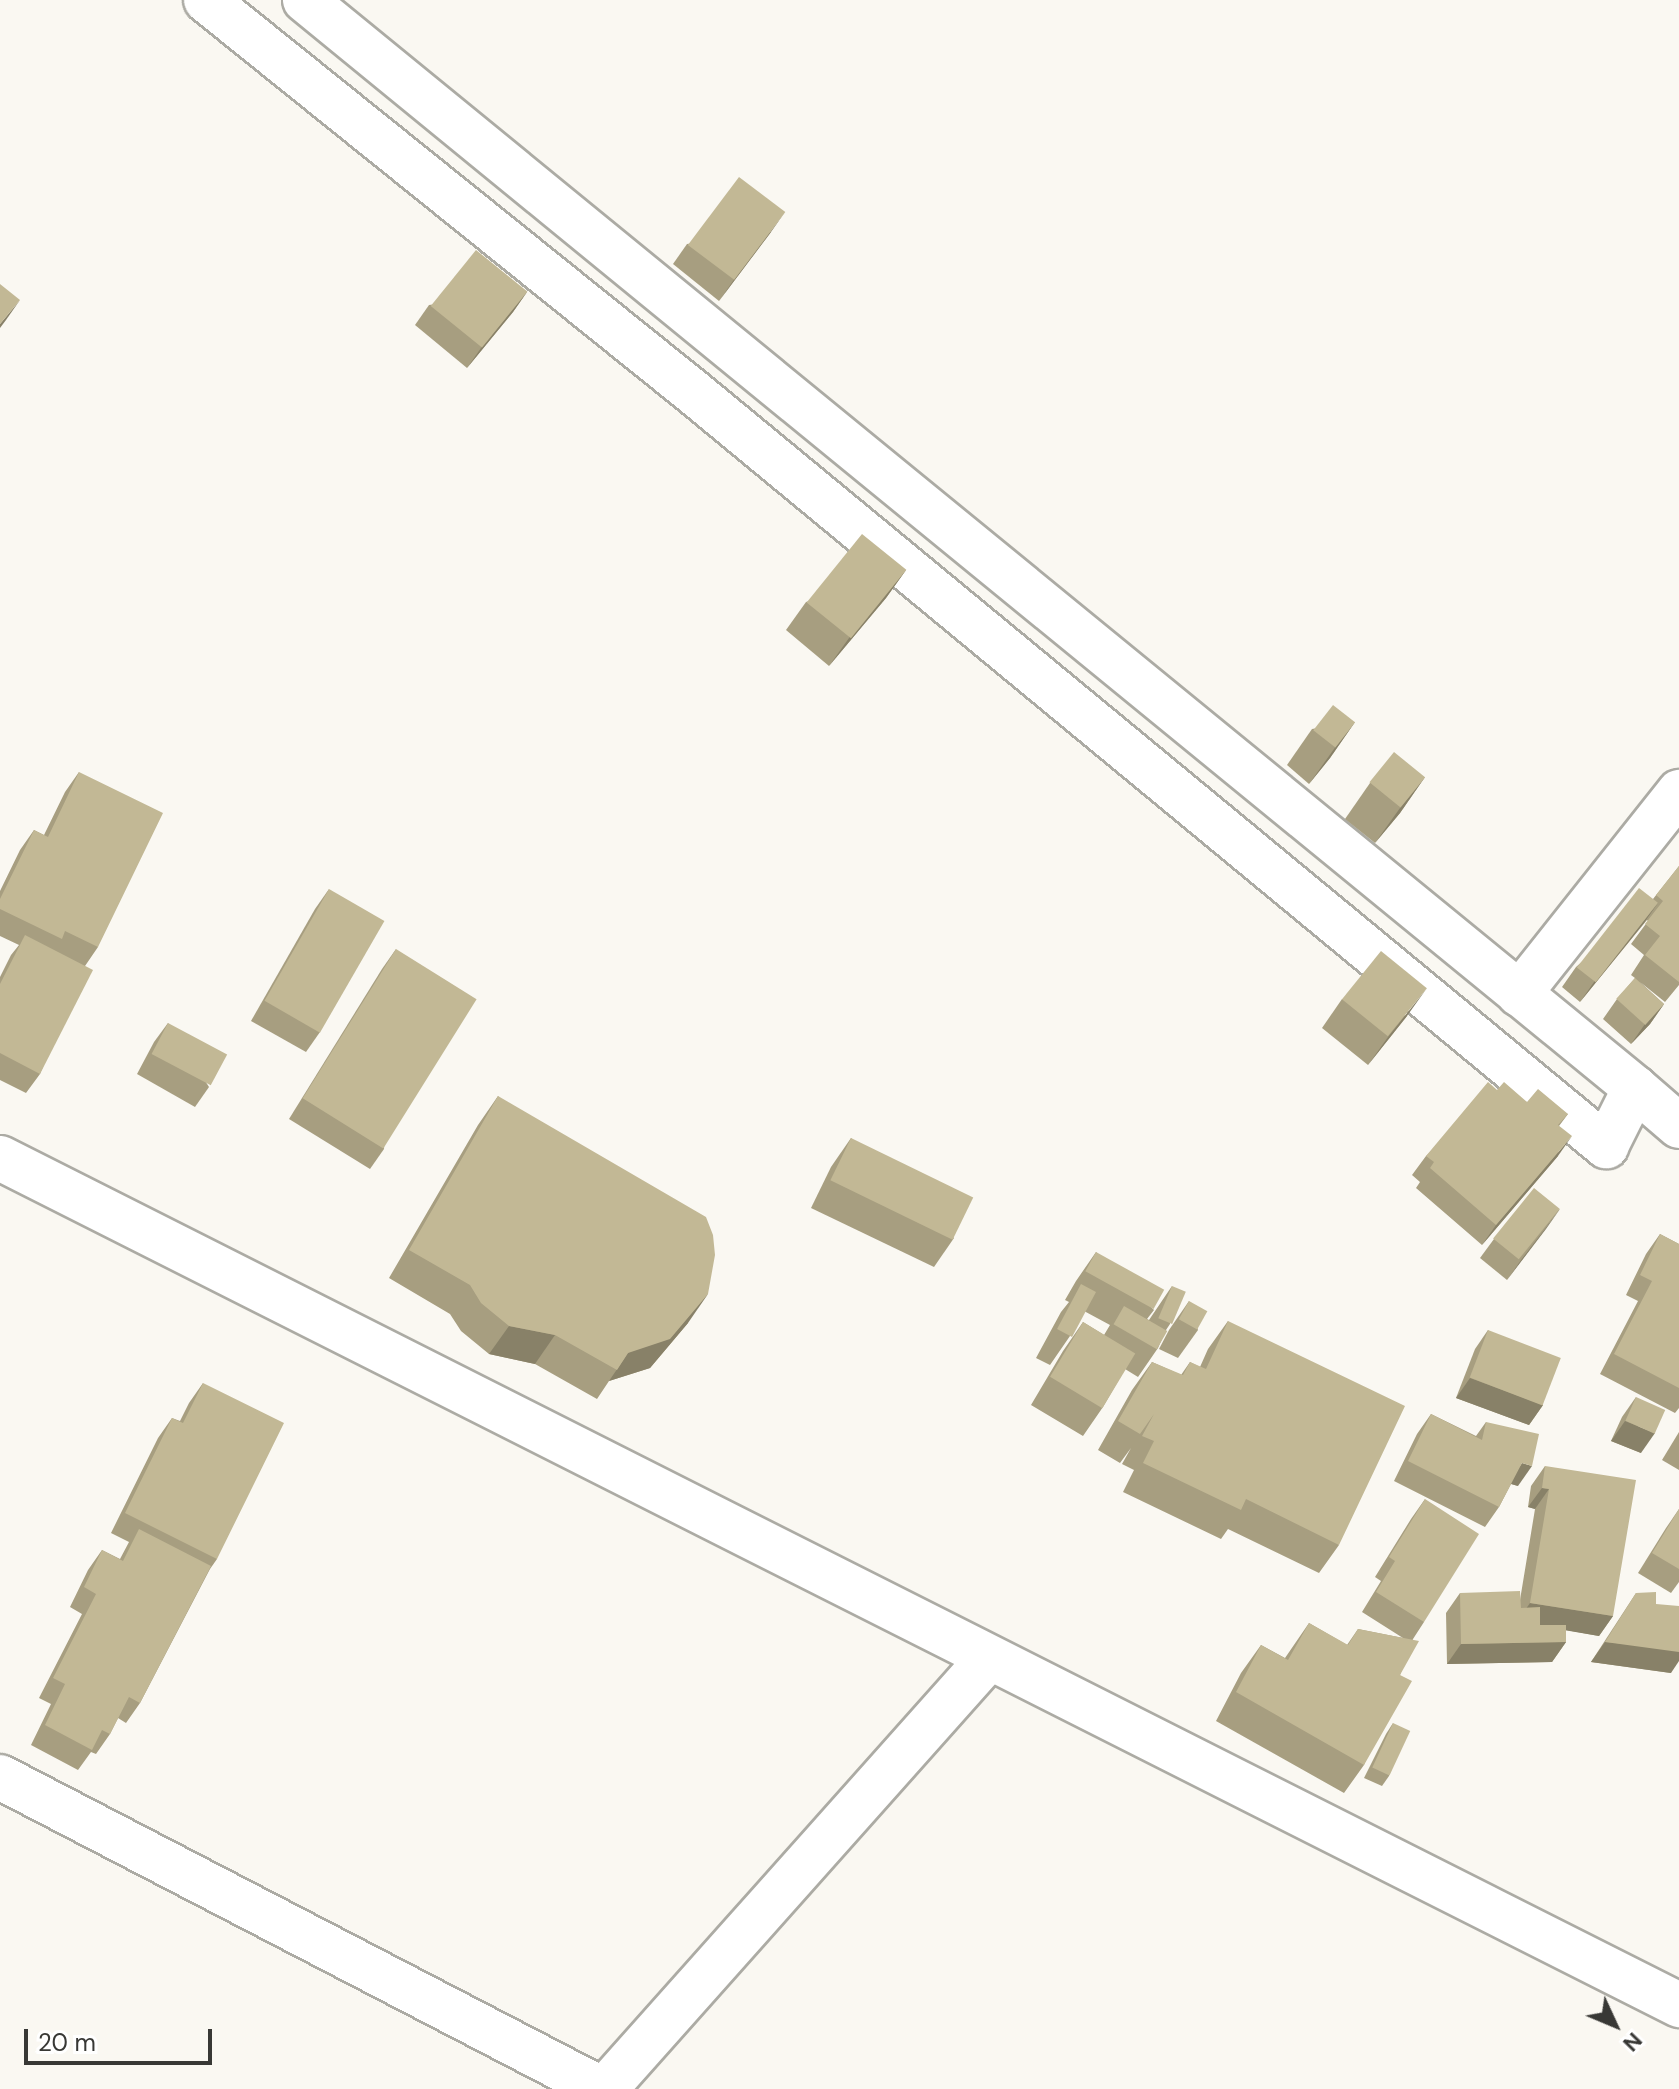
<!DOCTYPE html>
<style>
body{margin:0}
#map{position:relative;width:1679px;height:2089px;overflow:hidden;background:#faf8f2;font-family:"DM Sans",sans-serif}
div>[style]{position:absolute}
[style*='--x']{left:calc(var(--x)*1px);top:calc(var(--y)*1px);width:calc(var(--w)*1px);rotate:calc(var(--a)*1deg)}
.roads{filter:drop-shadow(2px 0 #acaba4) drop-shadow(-2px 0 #acaba4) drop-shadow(0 2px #acaba4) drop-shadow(0 -2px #acaba4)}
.street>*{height:44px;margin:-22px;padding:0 22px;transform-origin:22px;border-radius:22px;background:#fff}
.secondary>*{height:44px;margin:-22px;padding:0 22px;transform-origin:22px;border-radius:22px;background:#fff}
.wall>*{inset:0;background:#a79e80}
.shaded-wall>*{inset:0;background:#888168}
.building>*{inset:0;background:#c2b895;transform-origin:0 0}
span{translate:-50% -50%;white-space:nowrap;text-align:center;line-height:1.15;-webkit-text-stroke:6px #fff;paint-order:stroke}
.north{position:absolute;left:1575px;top:1985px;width:80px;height:80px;-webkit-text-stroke:6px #fff;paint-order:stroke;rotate:134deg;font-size:22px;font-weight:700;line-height:32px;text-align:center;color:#383835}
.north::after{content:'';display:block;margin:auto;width:28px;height:36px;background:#383835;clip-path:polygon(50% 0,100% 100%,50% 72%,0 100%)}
.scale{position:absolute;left:24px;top:2029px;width:188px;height:36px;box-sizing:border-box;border:4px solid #383835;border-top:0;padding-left:10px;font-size:24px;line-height:28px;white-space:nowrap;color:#383835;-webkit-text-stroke:6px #fff;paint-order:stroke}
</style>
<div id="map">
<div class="roads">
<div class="street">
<div style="--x:206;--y:0;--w:624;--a:38.82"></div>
<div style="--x:692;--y:391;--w:1186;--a:39.56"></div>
<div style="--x:1606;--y:1146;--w:65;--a:-63.4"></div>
<div style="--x:1635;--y:1088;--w:58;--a:40.8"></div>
<div style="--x:305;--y:0;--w:1718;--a:39.28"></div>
<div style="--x:1519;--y:994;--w:258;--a:-51.6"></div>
<div style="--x:0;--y:1777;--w:677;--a:27.44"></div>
<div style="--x:605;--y:2089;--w:576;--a:-48.31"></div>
</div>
<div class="secondary">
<div style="--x:0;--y:1158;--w:1881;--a:26.77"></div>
</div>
</div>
<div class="wall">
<div style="clip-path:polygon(771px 232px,719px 301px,673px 264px,687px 244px)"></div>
<div style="clip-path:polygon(527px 292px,513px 312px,467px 368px,415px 325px,429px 305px)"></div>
<div style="clip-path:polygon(906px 570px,886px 598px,829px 666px,786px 630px,806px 602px)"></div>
<div style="clip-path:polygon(1355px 722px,1330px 758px,1309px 784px,1287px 765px,1312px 729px)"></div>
<div style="clip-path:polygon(79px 772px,98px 947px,85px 966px,40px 1074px,26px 1093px,0 1080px,0 977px,11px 955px,19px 945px,0 936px,0 891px,20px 850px,34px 830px,44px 835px,65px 792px)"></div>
<div style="clip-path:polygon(1425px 777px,1400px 813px,1375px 843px,1345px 819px,1370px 783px)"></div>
<div style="clip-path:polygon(1679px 866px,1679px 985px,1665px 1002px,1640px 982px,1664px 1004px,1650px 1024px,1631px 1044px,1603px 1019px,1617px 999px,1635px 978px,1631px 975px,1644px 955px,1631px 944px,1648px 921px,1647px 920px,1580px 1002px,1562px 987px,1576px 967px,1653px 899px)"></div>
<div style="clip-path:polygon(329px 889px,320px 1032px,306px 1052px,251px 1021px,315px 909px)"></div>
<div style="clip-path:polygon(396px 949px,384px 1149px,370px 1169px,289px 1119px,382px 969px)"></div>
<div style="clip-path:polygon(1342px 999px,1407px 1016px,1368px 1065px,1322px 1028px)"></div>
<div style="clip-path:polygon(168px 1023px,209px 1087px,195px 1107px,137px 1074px,154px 1042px)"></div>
<div style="clip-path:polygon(1497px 1090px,1527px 1102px,1568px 1114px,1559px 1126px,1558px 1156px,1482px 1245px,1416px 1188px,1420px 1182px,1412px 1175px,1426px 1156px)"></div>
<div style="clip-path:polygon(498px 1096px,688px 1323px,650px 1368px,609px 1381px,597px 1399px,535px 1364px,489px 1354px,461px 1331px,450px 1314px,389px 1278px,478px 1125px)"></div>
<div style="clip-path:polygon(851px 1138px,954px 1238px,934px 1267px,811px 1208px,831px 1167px)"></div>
<div style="clip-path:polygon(1560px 1209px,1507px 1280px,1480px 1258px,1494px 1239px)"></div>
<div style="clip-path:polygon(1660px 1234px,1679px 1244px,1679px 1408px,1675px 1413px,1600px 1374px,1638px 1301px,1626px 1295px,1646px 1254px)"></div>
<div style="clip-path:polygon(1096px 1252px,1154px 1310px,1147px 1319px,1149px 1320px,1172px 1286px,1170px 1324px,1166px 1330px,1158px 1348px,1138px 1377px,1125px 1369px,1103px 1407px,1083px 1436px,1031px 1405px,1063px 1351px,1083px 1322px,1104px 1335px,1110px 1325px,1084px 1311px,1070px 1336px,1050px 1365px,1036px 1358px,1061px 1312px,1069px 1302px,1065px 1300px,1076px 1281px)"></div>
<div style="clip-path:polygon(1189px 1301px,1198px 1330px,1178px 1358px,1159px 1349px,1169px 1330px)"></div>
<div style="clip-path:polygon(1228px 1321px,1339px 1545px,1319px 1573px,1228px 1529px,1221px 1539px,1123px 1492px,1134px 1470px,1122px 1464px,1131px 1448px,1120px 1463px,1098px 1450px,1132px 1390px,1152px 1362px,1181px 1375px,1190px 1362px,1200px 1367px,1208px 1349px)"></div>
<div style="clip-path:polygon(1488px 1330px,1543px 1405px,1529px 1425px,1456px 1398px,1475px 1349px)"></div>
<div style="clip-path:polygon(203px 1383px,217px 1559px,210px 1569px,140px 1703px,126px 1723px,118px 1718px,110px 1734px,96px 1754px,91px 1752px,78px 1770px,31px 1745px,51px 1704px,39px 1698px,82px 1614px,70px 1607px,88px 1570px,102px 1550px,120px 1559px,129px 1542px,111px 1533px,158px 1438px,172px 1418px,180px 1421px,189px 1403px)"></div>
<div style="clip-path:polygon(1636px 1397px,1641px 1453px,1611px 1441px,1622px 1417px)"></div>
<div style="clip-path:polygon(1431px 1414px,1476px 1436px,1486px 1422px,1518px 1486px,1511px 1484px,1499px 1507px,1485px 1527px,1394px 1481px,1417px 1434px)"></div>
<div style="clip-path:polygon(1679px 1432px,1679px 1470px,1662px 1460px)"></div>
<div style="clip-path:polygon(1545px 1466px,1613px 1616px,1599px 1636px,1566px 1630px,1566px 1642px,1552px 1662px,1447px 1664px,1446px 1613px,1460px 1593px,1520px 1600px,1535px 1509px,1528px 1507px,1531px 1486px)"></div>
<div style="clip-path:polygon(1425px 1499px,1424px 1622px,1413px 1639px,1400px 1675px,1364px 1765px,1344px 1793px,1216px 1721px,1241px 1673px,1261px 1645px,1285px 1658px,1309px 1623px,1347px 1645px,1358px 1629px,1403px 1638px,1362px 1612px,1381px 1581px,1375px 1577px,1411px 1519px)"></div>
<div style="clip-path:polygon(1679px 1509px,1679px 1582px,1671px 1593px,1638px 1573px,1666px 1528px)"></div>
<div style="clip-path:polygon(1636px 1593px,1656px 1604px,1671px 1673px,1591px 1662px)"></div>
<div style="clip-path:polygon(1393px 1723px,1389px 1776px,1382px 1786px,1364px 1778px,1386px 1734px)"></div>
</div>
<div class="shaded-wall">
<div style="clip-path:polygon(785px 212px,771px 232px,719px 301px,733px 281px)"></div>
<div style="clip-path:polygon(527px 292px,513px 312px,467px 368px,481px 348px)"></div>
<div style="clip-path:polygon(20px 300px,6px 320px,0 328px,0 324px)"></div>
<div style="clip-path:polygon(906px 570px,886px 598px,829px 666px,849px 638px)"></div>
<div style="clip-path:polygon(1355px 722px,1330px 758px,1309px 784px,1334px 749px)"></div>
<div style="clip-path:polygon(1425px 777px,1400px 813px,1375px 843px,1400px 808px)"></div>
<div style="clip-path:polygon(1658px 903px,1644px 923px,1580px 1002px,1594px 982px)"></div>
<div style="clip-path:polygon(1427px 988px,1407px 1016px,1368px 1065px,1388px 1037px)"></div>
<div style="clip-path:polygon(1664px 1004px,1650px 1024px,1631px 1044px,1645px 1024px)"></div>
<div style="clip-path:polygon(1572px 1136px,1558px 1156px,1482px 1245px,1496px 1225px)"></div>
<div style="clip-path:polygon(1560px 1209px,1546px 1229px,1507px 1280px,1521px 1260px)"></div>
<div style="clip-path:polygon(708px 1294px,688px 1323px,650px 1368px,609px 1381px,628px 1353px)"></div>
<div style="clip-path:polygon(509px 1326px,555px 1335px,535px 1364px,489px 1354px)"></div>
<div style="clip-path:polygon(1470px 1378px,1543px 1405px,1529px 1425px,1456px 1398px)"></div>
<div style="clip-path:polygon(1625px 1421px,1655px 1433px,1641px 1453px,1611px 1441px)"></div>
<div style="clip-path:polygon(1522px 1463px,1532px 1466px,1518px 1486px,1508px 1483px)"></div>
<div style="clip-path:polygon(1542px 1488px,1549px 1489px,1535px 1509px,1528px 1507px)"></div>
<div style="clip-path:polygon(1530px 1603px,1613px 1616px,1599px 1636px,1517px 1622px)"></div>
<div style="clip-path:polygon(1566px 1642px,1552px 1662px,1447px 1664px,1461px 1644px)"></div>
<div style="clip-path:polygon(1605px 1642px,1679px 1649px,1679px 1661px,1671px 1673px,1591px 1662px)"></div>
</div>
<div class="building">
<div style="left:739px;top:177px;width:58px;height:85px;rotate:37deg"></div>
<div style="left:476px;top:250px;width:66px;height:72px;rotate:39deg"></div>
<div style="clip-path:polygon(0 284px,20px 300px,0 324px)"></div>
<div style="left:862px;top:534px;width:57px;height:88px;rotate:39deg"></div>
<div style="left:1333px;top:705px;width:28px;height:32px;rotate:38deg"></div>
<div style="left:1394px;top:752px;width:40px;height:39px;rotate:39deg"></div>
<div style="clip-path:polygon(79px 772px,163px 813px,98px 947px,65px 931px,62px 939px,0 909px,0 899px,34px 830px,48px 837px)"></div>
<div style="clip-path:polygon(1679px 866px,1679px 982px,1645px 955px,1660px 936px,1645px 924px,1663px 901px,1656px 895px)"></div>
<div style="left:1639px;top:888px;width:24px;height:101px;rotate:38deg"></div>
<div style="left:329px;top:889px;width:64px;height:129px;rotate:30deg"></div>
<div style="clip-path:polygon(25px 935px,93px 970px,40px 1074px,0 1053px,0 984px)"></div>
<div style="left:396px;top:949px;width:95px;height:176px;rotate:32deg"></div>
<div style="left:1381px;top:951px;width:59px;height:62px;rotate:39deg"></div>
<div style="left:1635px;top:978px;width:39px;height:28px;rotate:42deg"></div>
<div style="left:168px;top:1023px;width:67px;height:35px;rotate:28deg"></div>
<div style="clip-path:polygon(1488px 1082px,1497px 1090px,1504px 1082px,1527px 1102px,1538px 1089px,1568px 1114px,1558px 1125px,1572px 1136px,1496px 1225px,1430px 1168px,1434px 1162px,1426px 1156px)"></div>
<div style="clip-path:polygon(498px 1096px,706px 1217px,713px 1235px,715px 1255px,708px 1294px,670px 1339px,628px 1353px,617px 1370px,555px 1335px,509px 1326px,481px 1303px,470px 1285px,409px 1250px)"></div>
<div style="left:851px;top:1138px;width:136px;height:47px;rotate:26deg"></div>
<div style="left:1534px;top:1188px;width:33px;height:65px;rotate:39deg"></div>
<div style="clip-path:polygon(1660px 1234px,1679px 1244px,1679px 1388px,1614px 1354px,1652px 1281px,1640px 1275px)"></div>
<div style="left:1096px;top:1252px;width:78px;height:22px;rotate:29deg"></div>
<div style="left:1081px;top:1284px;width:17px;height:51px;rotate:28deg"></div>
<div style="left:1172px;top:1286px;width:15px;height:35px;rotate:23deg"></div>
<div style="left:1189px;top:1301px;width:21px;height:21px;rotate:29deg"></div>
<div style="left:1124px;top:1306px;width:50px;height:21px;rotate:30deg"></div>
<div style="clip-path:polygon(1228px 1321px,1405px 1406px,1339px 1545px,1246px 1499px,1241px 1510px,1143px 1463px,1154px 1441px,1142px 1436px,1154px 1414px,1140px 1434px,1118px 1421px,1152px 1362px,1183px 1375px,1190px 1362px,1206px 1369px)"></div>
<div style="left:1083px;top:1322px;width:61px;height:64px;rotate:31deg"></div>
<div style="left:1488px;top:1330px;width:78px;height:51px;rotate:21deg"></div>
<div style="clip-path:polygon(203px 1383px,284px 1423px,217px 1559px,125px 1513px,172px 1418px,183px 1423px)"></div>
<div style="left:1636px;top:1397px;width:32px;height:26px;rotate:24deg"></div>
<div style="clip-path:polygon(1431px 1414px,1482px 1440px,1486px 1422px,1539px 1434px,1532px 1466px,1522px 1463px,1499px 1507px,1408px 1461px)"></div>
<div style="clip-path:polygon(1545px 1466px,1636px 1480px,1613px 1616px,1530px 1603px,1549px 1489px,1542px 1488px)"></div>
<div style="clip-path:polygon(1425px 1499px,1479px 1534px,1424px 1622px,1376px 1592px,1395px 1561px,1389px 1557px)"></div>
<div style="clip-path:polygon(1679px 1509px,1679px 1569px,1652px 1553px)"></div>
<div style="clip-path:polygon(139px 1529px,211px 1566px,140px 1703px,129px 1697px,110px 1734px,102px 1730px,92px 1750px,45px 1725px,65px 1684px,53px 1678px,96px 1594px,84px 1587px,102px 1550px,123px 1561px)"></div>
<div style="clip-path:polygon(1520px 1591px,1521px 1608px,1540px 1607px,1540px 1625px,1566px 1625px,1566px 1642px,1461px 1644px,1460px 1593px)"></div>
<div style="clip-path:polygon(1656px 1592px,1656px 1604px,1679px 1606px,1679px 1652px,1605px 1642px,1636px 1593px)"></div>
<div style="clip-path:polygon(1309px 1623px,1348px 1645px,1358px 1629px,1419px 1641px,1400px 1675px,1412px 1681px,1364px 1765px,1236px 1692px,1261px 1645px,1288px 1660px)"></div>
<div style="left:1393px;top:1723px;width:19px;height:49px;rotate:25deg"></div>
</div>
<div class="north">N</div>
<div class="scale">20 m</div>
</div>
